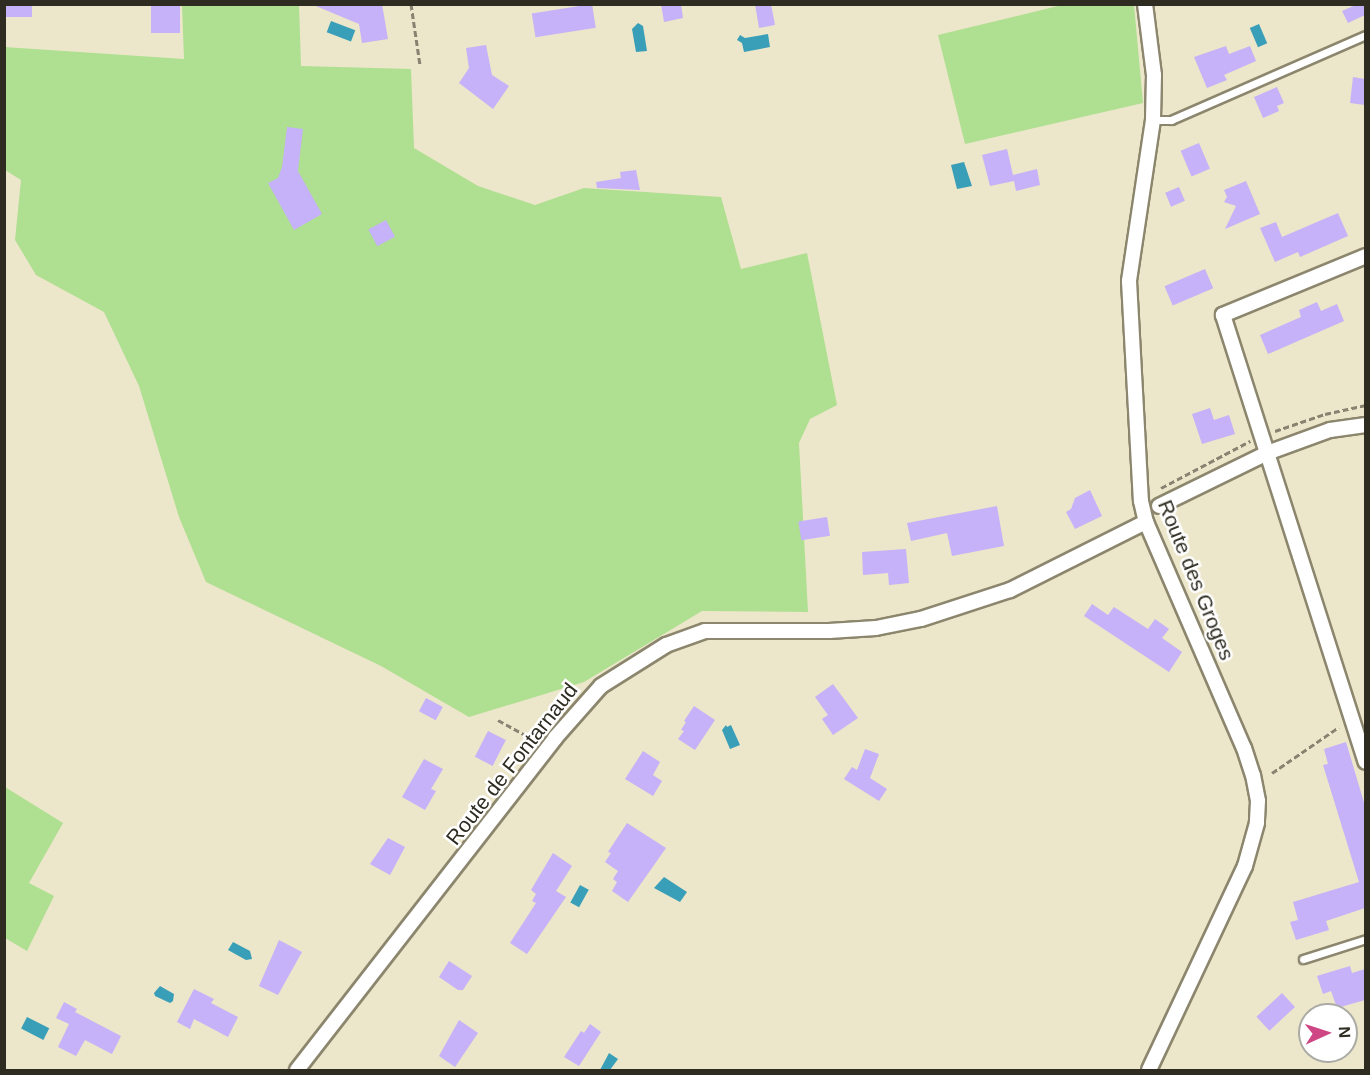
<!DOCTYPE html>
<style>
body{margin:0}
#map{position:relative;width:1370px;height:1075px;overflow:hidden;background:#ece6ca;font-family:Arial,sans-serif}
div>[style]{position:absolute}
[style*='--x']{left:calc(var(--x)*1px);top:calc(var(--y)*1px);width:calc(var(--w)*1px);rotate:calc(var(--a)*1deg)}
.green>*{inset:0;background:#afdf91}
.water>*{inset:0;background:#399fb8;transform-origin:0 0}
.building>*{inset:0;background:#c5b2f8;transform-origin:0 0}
.path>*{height:3px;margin-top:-1.5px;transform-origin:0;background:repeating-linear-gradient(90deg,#878370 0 6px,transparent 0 9px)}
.roads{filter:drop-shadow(2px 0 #8b866d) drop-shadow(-2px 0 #8b866d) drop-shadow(0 2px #8b866d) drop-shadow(0 -2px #8b866d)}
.lane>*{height:7px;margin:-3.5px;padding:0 3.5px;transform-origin:3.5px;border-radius:3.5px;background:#fff}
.street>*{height:14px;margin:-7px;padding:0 7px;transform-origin:7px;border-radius:7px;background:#fff}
span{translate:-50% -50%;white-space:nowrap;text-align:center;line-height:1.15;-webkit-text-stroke:5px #fff;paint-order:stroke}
.street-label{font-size:21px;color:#2e2c21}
.frame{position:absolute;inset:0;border:6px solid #2e2c21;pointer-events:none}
.north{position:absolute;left:1298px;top:1003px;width:60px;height:60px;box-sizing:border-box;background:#fff;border:2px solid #ababa6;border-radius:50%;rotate:87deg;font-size:16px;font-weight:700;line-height:24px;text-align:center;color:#2e2c21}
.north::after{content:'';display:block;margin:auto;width:21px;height:27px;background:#ce4684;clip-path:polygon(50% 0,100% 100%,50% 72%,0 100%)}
</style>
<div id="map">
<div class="green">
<div style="clip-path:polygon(182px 5px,299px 5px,301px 66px,411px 69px,414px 148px,478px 186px,535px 205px,584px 188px,721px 197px,741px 269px,807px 253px,837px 405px,810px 419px,799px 443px,808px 612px,702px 611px,584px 682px,469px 717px,381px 666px,206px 582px,179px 517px,139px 386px,104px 312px,36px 275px,15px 240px,21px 180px,5px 170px,4px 47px,184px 59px)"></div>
<div style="clip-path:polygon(1062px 5px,1134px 5px,1143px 103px,965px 144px,938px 35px)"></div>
<div style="clip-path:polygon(5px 787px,63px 823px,29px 883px,54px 896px,27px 951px,5px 938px)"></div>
</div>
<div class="water">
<div style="left:331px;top:21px;width:26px;height:12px;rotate:21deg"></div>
<div style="clip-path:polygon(638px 23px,643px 26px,647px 51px,636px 52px,632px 29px)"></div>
<div style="left:1259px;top:24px;width:21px;height:10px;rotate:67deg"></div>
<div style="clip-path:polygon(768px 34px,770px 47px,744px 52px,742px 43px,737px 40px,740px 35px,745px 38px)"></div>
<div style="clip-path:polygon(964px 162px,972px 186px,957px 189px,951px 165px)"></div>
<div style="clip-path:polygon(726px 725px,727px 727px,731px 725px,740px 745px,730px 749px,722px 730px)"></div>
<div style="clip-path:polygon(664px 877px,687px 892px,680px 902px,654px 888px)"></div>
<div style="left:580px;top:885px;width:10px;height:20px;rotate:29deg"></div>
<div style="clip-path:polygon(233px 942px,250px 951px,252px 959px,246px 960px,228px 950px)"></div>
<div style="clip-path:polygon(160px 986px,174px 994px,173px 1001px,170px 1003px,155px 996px,154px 993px)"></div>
<div style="left:27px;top:1017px;width:25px;height:13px;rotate:27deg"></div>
<div style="clip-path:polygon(609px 1053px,618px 1059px,610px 1070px,600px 1070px)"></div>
</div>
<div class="building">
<div style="left:4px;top:4px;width:28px;height:13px"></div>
<div style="left:151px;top:4px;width:29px;height:29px"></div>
<div style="clip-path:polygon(311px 4px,382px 4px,388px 39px,362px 43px,359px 24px)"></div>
<div style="left:592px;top:4px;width:24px;height:61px;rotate:81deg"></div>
<div style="clip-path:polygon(661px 4px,681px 4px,683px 18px,664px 22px)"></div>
<div style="clip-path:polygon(755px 4px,771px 4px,775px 25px,759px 28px)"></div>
<div style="clip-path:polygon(1358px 4px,1365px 4px,1365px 15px,1348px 23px,1342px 11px)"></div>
<div style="clip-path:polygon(486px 45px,492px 75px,509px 86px,493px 109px,459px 83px,469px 68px,466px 48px)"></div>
<div style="clip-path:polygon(1226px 46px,1229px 54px,1250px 46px,1256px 61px,1224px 75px,1227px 80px,1207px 88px,1194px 57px)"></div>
<div style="clip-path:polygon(1353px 77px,1365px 79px,1365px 105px,1350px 103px)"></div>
<div style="clip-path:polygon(1277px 87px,1284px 103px,1277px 106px,1279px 111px,1263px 118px,1254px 97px)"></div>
<div style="clip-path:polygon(287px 127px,303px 129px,298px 171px,322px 214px,294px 230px,268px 183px,278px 178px,282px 167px)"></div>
<div style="left:1199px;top:143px;width:28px;height:20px;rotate:67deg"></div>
<div style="clip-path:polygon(1007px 149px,1013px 175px,1037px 169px,1040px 185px,1016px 191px,1014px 181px,990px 186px,982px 155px)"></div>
<div style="clip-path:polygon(636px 170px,640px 190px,597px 188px,596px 182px,621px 178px,620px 172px)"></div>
<div style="clip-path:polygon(1246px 181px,1260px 214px,1225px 229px,1236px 206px,1224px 202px,1227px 197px,1224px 190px)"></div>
<div style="left:1179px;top:187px;width:15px;height:15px;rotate:67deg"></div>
<div style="clip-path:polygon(1338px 213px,1348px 236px,1300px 257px,1298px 252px,1275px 262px,1260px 228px,1276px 222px,1282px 237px)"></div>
<div style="left:386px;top:220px;width:19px;height:20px;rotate:62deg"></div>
<div style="left:1205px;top:269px;width:21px;height:44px;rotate:67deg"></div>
<div style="clip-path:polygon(1317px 302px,1321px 311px,1337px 304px,1344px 321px,1268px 354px,1260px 335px,1301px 317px,1299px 310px)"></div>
<div style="clip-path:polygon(1210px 408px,1214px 420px,1229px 415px,1235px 434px,1202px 444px,1192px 414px)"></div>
<div style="clip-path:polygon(1090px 490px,1102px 516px,1075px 529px,1066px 512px,1071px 509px,1075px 498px)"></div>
<div style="clip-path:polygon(997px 506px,1004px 546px,952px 556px,947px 533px,911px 541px,907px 523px)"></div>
<div style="left:827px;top:517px;width:19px;height:29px;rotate:81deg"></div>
<div style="clip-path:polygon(906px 549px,909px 583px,889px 585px,888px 573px,863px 575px,862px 552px)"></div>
<div style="clip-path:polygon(1092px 604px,1108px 615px,1114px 607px,1148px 629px,1155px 619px,1169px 629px,1162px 638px,1182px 652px,1169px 672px,1084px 616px)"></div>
<div style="clip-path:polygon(833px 684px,858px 718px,833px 735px,822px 719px,828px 715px,815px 697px)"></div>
<div style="left:426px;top:698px;width:19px;height:15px;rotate:28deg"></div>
<div style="clip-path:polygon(694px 706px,715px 720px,695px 750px,678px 739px,684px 731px,681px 730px,686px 722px,684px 721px)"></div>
<div style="left:488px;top:731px;width:20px;height:29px;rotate:27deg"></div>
<div style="clip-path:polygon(1346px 742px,1365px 806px,1365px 908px,1326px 921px,1329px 930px,1296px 940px,1290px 922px,1298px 920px,1293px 902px,1359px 882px,1323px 765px,1328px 764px,1324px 749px)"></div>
<div style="clip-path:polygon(865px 749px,879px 754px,870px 778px,887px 789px,879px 801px,844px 779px,852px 767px,857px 770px)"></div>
<div style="clip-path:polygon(643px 751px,660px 762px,653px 775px,662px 781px,653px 796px,625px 779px)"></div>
<div style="clip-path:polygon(424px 759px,443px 769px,431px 789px,436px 791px,425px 810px,402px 797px)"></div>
<div style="clip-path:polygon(627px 823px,666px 848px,628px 902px,612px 891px,617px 882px,613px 879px,618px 871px,605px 862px,611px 853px,608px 852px)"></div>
<div style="clip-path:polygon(388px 838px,405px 847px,390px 875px,370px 864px)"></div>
<div style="clip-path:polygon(553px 853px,572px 866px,556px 891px,566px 897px,527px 954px,510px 943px,536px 903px,532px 901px,536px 894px,531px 890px)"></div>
<div style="clip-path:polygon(279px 940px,302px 952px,278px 995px,259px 986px)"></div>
<div style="clip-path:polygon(449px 961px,472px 976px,463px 990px,458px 990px,439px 977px)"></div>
<div style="clip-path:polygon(1350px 966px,1352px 973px,1365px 969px,1365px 1000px,1337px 1008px,1331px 991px,1323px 994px,1317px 976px)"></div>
<div style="clip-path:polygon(194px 989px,214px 999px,211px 1003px,238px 1017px,228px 1037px,194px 1019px,190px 1029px,177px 1022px)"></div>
<div style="left:1282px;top:993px;width:19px;height:35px;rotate:47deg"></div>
<div style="clip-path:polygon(64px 1002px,77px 1009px,75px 1012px,121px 1036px,112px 1054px,85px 1040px,76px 1056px,58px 1047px,69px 1024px,56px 1018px)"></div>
<div style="clip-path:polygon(459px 1020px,478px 1033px,455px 1067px,439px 1056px)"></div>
<div style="clip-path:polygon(590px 1024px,601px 1032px,579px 1066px,564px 1057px,581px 1031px,584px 1033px)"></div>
</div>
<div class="path">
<div style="--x:411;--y:4;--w:62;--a:81.6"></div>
<div style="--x:1275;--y:431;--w:53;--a:-18.8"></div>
<div style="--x:1325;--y:414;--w:42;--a:-12.4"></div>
<div style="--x:1161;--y:488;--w:101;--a:-27.8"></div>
<div style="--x:498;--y:720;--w:43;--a:28.9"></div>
<div style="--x:1272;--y:773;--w:81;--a:-34.5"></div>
</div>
<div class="roads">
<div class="lane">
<div style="--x:1153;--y:120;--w:18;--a:0"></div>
<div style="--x:1171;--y:120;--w:213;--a:-23.6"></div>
<div style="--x:1303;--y:959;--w:66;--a:-17.6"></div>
</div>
<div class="street">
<div style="--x:1145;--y:4;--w:72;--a:82.8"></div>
<div style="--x:1154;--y:75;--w:45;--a:91.3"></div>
<div style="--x:1153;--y:120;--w:163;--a:98.5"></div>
<div style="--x:1129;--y:281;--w:220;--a:86.9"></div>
<div style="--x:1141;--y:501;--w:22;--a:77"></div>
<div style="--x:1146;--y:522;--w:246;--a:66.6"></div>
<div style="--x:1244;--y:748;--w:28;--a:72"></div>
<div style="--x:1253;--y:775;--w:26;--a:79"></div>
<div style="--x:1258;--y:801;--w:22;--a:93"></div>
<div style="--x:1257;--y:823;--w:45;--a:105.6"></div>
<div style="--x:1245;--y:866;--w:225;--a:115.2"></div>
<div style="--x:1366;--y:256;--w:155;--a:157.6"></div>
<div style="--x:1223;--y:315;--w:469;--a:72.3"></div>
<div style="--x:1159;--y:506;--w:120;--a:-26.1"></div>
<div style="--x:1267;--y:453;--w:67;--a:-20.1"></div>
<div style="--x:1330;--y:430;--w:36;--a:-8"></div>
<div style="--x:297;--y:1070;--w:420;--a:-52.1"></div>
<div style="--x:555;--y:738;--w:69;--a:-48.5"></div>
<div style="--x:601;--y:686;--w:77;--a:-32.2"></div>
<div style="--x:666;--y:645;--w:41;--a:-19.7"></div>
<div style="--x:705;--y:631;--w:124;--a:0"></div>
<div style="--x:829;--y:631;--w:47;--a:-3.7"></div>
<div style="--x:876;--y:628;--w:46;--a:-11.3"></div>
<div style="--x:921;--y:619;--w:94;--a:-18"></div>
<div style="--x:1010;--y:590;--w:152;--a:-26.6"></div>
</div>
</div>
<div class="street-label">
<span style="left:1196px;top:580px;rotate:68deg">Route des Groges</span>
<span style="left:512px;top:764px;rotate:-52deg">Route de Fontarnaud</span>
</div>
<div class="frame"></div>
<div class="north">N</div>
</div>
